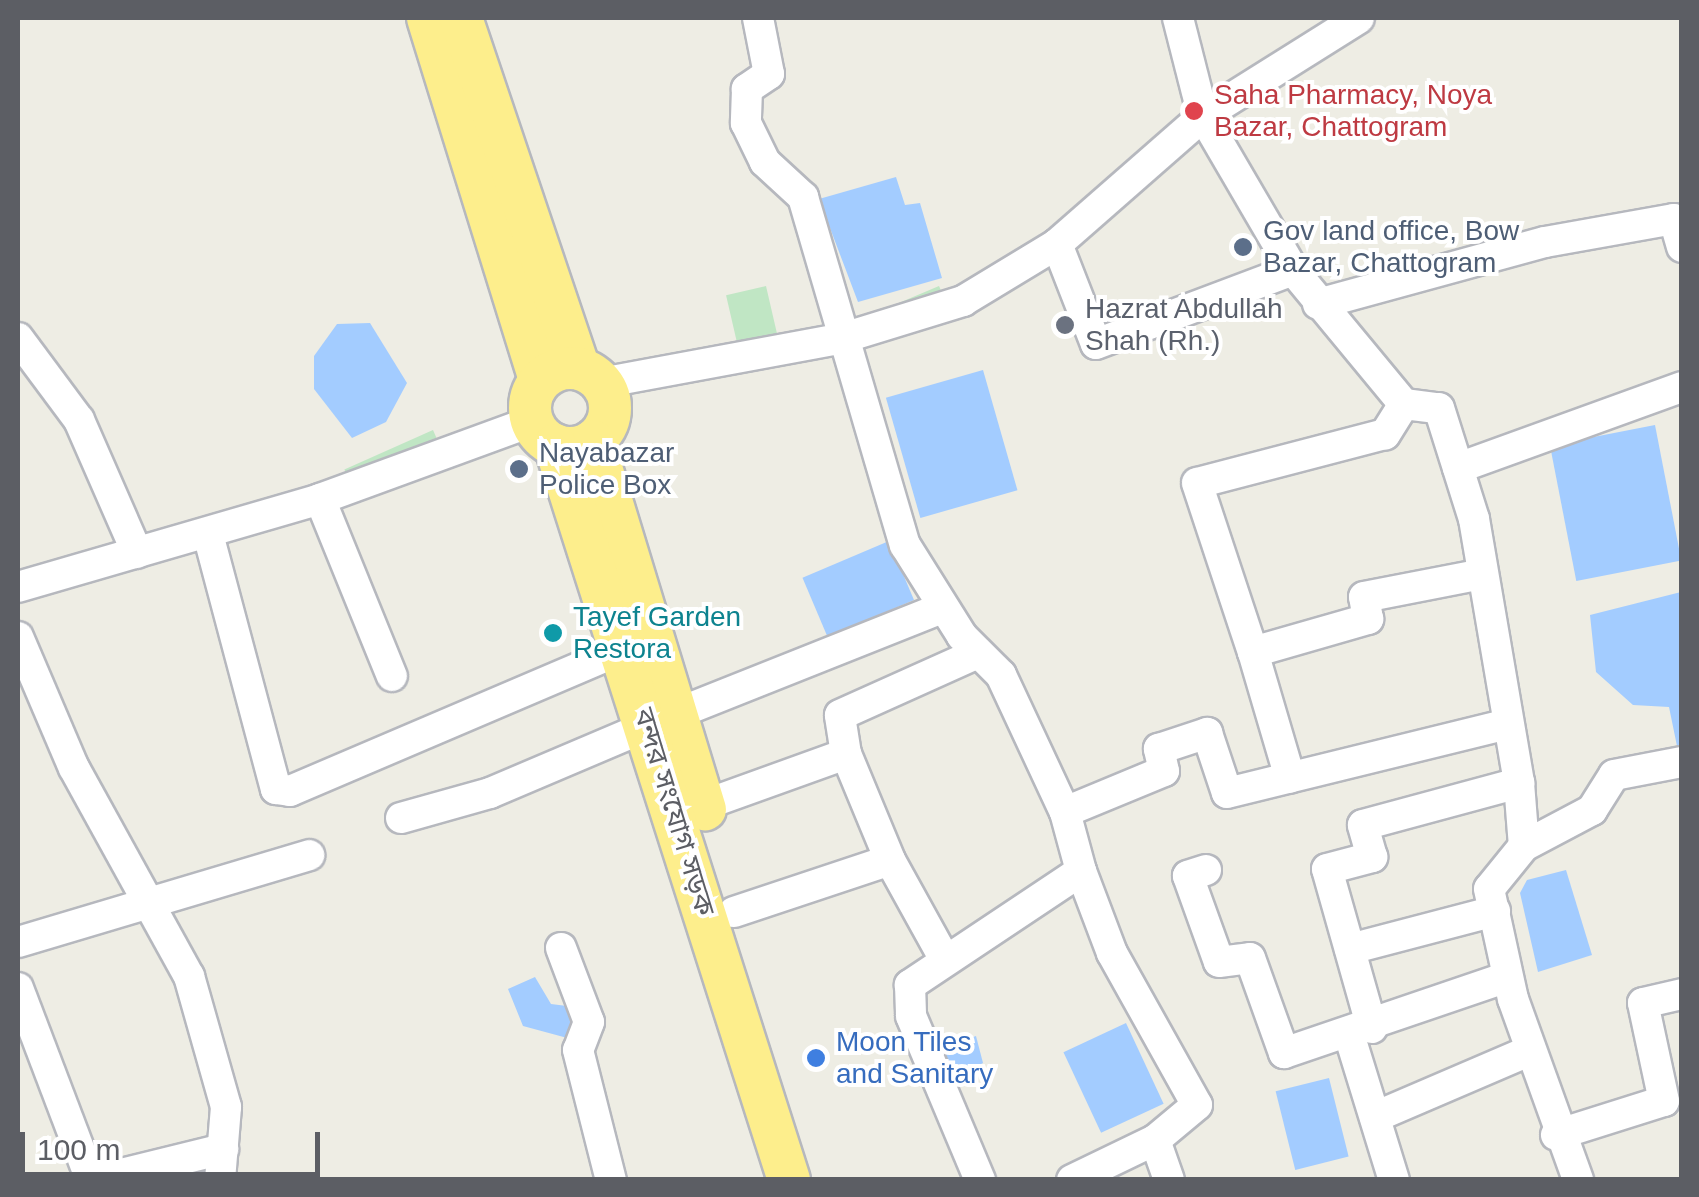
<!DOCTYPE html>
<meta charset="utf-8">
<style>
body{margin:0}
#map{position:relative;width:1699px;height:1197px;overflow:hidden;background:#eeede4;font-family:Arial,"Noto Sans Bengali",sans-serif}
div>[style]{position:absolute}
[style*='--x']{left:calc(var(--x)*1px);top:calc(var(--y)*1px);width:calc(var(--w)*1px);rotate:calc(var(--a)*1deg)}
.green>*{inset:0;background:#c0e6c4;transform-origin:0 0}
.water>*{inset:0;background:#a3ccff;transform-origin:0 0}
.roads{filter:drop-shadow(2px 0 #b6b8be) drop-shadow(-2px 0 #b6b8be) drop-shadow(0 2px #b6b8be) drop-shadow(0 -2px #b6b8be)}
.minor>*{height:30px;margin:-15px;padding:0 15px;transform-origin:15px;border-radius:15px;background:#fff}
.highway>*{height:42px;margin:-21px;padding:0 21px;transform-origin:21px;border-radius:21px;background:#fdee8c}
.highway>.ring{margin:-21px;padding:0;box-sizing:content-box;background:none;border:42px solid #fdee8c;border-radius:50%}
.dots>*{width:28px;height:28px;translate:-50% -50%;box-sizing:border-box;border:5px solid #fff;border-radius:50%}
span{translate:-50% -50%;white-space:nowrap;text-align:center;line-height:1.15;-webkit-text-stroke:8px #fff;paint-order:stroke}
.health-label{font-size:28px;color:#be3a42}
.left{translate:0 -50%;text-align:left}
.service-label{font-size:28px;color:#4e5e75}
.worship-label{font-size:28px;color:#5b616d}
.culture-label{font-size:28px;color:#0d838f}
.street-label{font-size:28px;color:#5c5e64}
.shop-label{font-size:28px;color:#366cbe}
.frame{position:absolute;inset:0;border:20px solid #5c5e64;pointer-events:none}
.scale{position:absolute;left:20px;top:1132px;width:300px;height:45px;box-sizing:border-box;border:5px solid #5c5e64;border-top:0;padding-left:12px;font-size:30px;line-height:35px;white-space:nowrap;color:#5c5e64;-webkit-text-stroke:8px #fff;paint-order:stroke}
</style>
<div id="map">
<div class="green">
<div style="left:766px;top:286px;width:55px;height:41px;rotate:77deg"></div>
<div style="left:939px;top:286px;width:8px;height:79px;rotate:67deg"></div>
<div style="left:433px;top:430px;width:10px;height:97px;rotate:66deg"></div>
</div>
<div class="water">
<div style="clip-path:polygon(896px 177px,905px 205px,920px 203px,942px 278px,858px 302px,819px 199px)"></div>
<div style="clip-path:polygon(370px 323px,407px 383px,386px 422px,352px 438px,314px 389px,314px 356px,337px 324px)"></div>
<div style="left:983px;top:370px;width:125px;height:101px;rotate:74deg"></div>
<div style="left:1655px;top:425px;width:138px;height:107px;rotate:79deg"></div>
<div style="left:889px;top:541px;width:64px;height:94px;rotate:67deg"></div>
<div style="clip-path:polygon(1681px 592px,1681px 751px,1678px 751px,1669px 707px,1633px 705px,1596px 672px,1590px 615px)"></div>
<div style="clip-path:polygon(1566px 870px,1592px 955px,1538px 972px,1520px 893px,1527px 880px)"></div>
<div style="clip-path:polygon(535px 977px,551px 1004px,575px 1007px,571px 1039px,523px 1026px,508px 989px)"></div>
<div style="left:1126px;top:1023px;width:89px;height:69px;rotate:65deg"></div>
<div style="clip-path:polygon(976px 1036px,983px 1063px,951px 1080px,936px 1050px)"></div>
<div style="left:1329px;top:1078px;width:81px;height:55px;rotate:76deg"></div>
</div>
<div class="roads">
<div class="minor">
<div style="--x:758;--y:18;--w:57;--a:78.9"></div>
<div style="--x:769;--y:74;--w:27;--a:146"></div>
<div style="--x:747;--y:89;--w:34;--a:92"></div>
<div style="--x:746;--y:123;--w:43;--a:64"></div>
<div style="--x:765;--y:162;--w:52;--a:42.6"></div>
<div style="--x:803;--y:197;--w:363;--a:73.7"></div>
<div style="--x:905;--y:545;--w:107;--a:57.9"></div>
<div style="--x:962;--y:636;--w:55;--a:45"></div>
<div style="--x:1001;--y:675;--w:151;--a:65"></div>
<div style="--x:1065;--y:812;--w:61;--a:74.8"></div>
<div style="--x:1081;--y:871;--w:206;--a:146.3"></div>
<div style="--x:910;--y:985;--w:31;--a:88"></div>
<div style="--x:911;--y:1016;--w:178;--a:67.2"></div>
<div style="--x:1178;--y:18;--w:101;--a:75.7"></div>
<div style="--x:1203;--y:116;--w:178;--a:59.7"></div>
<div style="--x:1293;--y:270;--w:174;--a:50.4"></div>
<div style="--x:1404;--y:404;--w:35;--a:7"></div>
<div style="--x:1439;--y:408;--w:116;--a:72.5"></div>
<div style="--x:1474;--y:519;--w:268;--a:80.3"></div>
<div style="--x:1519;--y:783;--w:63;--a:85.5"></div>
<div style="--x:1524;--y:846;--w:55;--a:129.1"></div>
<div style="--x:1489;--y:889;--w:113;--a:77.7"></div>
<div style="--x:1513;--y:999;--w:192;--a:70.2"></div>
<div style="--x:1057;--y:244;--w:107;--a:68.7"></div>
<div style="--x:1096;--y:344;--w:210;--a:-20.6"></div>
<div style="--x:1318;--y:304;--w:235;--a:-15.3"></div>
<div style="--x:1545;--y:242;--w:131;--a:-10.1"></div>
<div style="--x:1674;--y:219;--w:29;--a:74"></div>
<div style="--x:18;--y:338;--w:102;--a:53.4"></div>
<div style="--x:79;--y:420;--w:145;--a:66.4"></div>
<div style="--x:601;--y:383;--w:246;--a:-10.5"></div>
<div style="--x:843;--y:338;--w:126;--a:-17.1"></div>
<div style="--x:963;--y:301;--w:110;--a:-31.2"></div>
<div style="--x:1057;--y:244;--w:194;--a:-41.2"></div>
<div style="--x:1203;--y:116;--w:184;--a:-32.1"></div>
<div style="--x:1404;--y:404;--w:36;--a:122"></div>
<div style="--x:1385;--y:434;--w:194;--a:165.4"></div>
<div style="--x:1197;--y:483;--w:178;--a:71.7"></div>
<div style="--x:1253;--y:652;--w:120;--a:-16"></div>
<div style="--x:1368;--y:619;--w:22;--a:-100"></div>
<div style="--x:1364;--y:597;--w:120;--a:-11"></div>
<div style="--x:1458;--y:468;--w:238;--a:-19.9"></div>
<div style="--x:320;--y:499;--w:191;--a:67.9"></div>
<div style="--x:208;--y:534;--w:264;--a:75.1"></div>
<div style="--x:276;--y:789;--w:14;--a:8"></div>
<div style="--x:290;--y:791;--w:360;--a:-23.1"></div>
<div style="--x:18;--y:587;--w:315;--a:-16.2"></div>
<div style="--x:320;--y:499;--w:227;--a:-20.1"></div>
<div style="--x:18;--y:637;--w:142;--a:66.9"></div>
<div style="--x:74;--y:768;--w:238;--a:61.1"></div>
<div style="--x:189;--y:976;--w:136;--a:74.2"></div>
<div style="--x:226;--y:1107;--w:73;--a:94.7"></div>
<div style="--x:1253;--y:652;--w:131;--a:73.6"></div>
<div style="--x:678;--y:713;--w:284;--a:-21.7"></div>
<div style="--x:704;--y:805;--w:151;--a:-19.8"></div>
<div style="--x:1065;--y:812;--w:107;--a:-22.5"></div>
<div style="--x:1164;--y:771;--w:23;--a:-103"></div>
<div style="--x:1159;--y:749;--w:51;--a:-18.4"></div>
<div style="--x:1207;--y:733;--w:63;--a:71.6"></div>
<div style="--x:1227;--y:793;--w:284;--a:-13.8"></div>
<div style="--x:401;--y:818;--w:92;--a:-15.7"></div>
<div style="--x:490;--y:793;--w:172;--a:-23"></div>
<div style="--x:1524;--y:846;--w:77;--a:-27.9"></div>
<div style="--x:1592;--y:810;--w:41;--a:-57.8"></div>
<div style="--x:1614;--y:775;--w:69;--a:-10.8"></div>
<div style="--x:1206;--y:870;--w:19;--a:162"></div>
<div style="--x:1188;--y:876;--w:91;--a:70.2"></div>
<div style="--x:1219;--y:962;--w:31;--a:-7"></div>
<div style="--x:1250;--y:958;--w:101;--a:70.3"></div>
<div style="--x:1284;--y:1053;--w:236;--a:-18.8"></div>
<div style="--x:1081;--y:871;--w:88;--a:69.3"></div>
<div style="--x:1112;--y:953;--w:174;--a:60.8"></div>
<div style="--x:1197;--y:1105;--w:55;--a:140.2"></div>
<div style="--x:734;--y:912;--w:164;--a:-18.4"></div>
<div style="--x:18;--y:942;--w:304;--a:-16.6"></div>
<div style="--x:561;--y:948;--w:79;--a:69.3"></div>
<div style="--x:589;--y:1022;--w:30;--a:111"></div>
<div style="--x:578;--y:1050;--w:134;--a:75.8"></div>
<div style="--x:1350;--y:949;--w:150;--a:-14.7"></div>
<div style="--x:944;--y:958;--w:112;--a:-118.9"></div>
<div style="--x:890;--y:860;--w:115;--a:-112.5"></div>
<div style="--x:846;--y:754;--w:39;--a:-99"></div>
<div style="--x:840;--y:715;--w:151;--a:-24.2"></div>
<div style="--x:18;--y:988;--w:205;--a:69.2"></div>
<div style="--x:1372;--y:1028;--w:165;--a:-105.8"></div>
<div style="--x:1327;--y:869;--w:47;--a:-14.9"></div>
<div style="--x:1372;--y:857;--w:33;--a:-106"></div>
<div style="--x:1363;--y:825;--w:162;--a:-15.1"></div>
<div style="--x:1349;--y:1034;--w:153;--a:72.9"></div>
<div style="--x:1375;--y:1117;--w:168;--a:-23.2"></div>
<div style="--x:1556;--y:1135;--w:113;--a:-17.5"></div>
<div style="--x:1664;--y:1101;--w:100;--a:-102.1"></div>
<div style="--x:1643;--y:1003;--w:40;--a:-13"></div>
<div style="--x:97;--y:1180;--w:130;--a:-13.8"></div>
<div style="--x:1072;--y:1180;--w:92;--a:-25.7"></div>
<div style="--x:1155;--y:1140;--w:42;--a:70.7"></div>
</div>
<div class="highway">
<div style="--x:428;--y:18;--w:378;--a:72.8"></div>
<div style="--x:461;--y:18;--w:370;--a:71.4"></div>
<div class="ring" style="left:530px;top:368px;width:38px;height:38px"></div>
<div style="--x:593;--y:441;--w:385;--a:73.1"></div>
<div style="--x:555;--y:445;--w:771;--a:72.34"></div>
</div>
</div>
<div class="dots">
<div style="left:1194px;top:111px;background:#e0444e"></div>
<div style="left:1243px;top:247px;background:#5c6f8a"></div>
<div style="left:1065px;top:325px;background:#6b7280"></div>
<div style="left:519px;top:469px;background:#5c6f8a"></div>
<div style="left:553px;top:633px;background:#0f9aa8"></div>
<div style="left:816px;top:1058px;background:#3f7fe0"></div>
</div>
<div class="health-label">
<span class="left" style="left:1214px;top:111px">Saha Pharmacy, Noya<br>Bazar, Chattogram</span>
</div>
<div class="service-label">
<span class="left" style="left:1263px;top:247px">Gov land office, Bow<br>Bazar, Chattogram</span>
<span class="left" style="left:539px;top:469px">Nayabazar<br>Police Box</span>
</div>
<div class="worship-label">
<span class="left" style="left:1085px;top:325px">Hazrat Abdullah<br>Shah (Rh.)</span>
</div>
<div class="culture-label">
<span class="left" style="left:573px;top:633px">Tayef Garden<br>Restora</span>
</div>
<div class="street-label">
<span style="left:674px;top:812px;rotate:73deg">বন্দর সংযোগ সড়ক</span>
</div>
<div class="shop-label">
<span class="left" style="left:836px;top:1058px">Moon Tiles<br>and Sanitary</span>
</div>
<div class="frame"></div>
<div class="scale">100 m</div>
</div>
